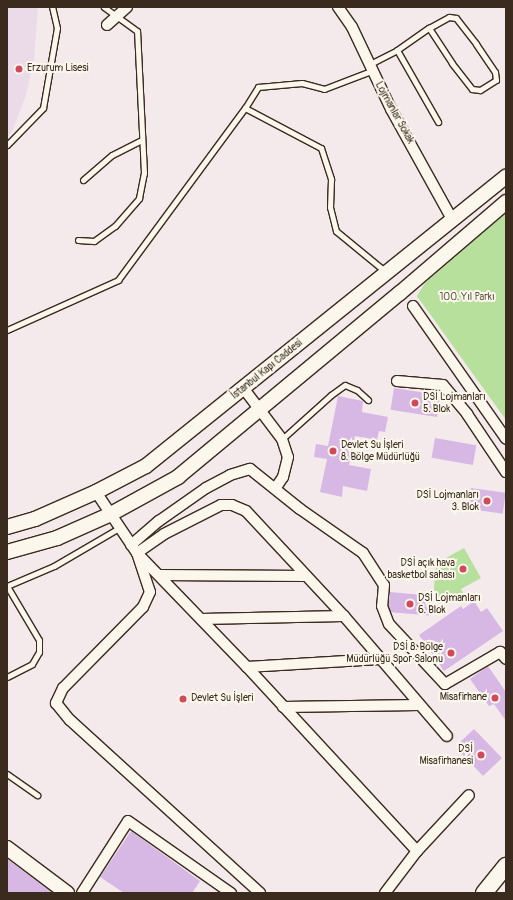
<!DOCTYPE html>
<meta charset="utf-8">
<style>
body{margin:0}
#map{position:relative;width:513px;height:900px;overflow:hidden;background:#f4eaeb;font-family:Pangolin,sans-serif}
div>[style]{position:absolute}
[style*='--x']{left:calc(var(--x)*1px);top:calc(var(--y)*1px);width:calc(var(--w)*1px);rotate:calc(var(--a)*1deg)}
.built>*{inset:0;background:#ebdbe9}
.green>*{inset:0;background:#b7e09d}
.building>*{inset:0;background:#d7b8e5;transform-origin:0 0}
.roads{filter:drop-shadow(1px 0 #3b2a1e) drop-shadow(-1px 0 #3b2a1e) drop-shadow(0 1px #3b2a1e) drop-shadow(0 -1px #3b2a1e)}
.lane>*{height:5px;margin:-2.5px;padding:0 2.5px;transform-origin:2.5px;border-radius:2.5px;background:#fbf7ec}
.street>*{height:10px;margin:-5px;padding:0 5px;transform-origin:5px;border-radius:5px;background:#fbf7ec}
.secondary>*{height:14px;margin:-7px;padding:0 7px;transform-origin:7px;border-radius:7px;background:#fbf7ec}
.primary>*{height:16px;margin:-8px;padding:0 8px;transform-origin:8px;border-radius:8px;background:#fbf7ec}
.dots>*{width:11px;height:11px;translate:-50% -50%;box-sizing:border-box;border:2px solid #fbf7ec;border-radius:50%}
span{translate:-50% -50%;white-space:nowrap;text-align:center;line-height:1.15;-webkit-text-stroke:4px #fbf7ec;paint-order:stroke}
.poi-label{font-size:10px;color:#3b2a1e}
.left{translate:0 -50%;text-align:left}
.right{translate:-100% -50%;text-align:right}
.street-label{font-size:10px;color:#3b2a1e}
.park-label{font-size:10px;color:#5a583e}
.frame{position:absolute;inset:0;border:8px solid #3b2a1e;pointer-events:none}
</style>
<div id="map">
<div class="built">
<div style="clip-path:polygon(7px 7px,38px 7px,34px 59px,26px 95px,12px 132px,7px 136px)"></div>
</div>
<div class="green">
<div style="clip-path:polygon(506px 213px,506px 420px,417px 296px,425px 283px)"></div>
<div style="clip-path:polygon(464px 548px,481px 578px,461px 589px,463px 593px,441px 605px,434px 589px,435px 570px,444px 559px)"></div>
</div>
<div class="building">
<div style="left:394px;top:388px;width:47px;height:22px;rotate:9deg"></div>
<div style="clip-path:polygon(338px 396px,363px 401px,362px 412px,388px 417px,385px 432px,379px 431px,377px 440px,355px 436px,349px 465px,371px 469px,367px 491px,343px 486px,342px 497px,320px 492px,327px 459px,314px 457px,316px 444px,328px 446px)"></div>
<div style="left:435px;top:438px;width:42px;height:20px;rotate:10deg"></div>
<div style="left:471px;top:488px;width:35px;height:21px;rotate:8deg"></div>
<div style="left:390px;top:592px;width:42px;height:20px;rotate:5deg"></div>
<div style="clip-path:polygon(474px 601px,481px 612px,487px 608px,503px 631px,444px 671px,419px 635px,461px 606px,463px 609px)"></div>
<div style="clip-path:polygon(488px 666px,506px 692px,506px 721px,494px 704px,489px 706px,470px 679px)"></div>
<div style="clip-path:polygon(474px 729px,502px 758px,483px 776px,460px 752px,464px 748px,459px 743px)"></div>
<div style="clip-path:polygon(131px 831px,200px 881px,192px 893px,124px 893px,100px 877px)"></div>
<div style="clip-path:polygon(7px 859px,53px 893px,7px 893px)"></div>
</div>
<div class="roads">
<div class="lane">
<div style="--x:397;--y:50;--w:83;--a:60.3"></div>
<div style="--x:370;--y:64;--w:30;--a:-27"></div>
<div style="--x:397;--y:50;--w:39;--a:-35"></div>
<div style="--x:429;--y:28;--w:23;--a:-29"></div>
<div style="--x:449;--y:17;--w:7;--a:8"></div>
<div style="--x:456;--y:18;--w:33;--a:52"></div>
<div style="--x:476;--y:44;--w:34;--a:56"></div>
<div style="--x:495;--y:72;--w:8;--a:83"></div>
<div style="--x:496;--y:80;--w:19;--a:148"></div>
<div style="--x:480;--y:90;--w:8;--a:-173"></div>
<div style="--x:472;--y:89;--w:33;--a:-128"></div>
<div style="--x:452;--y:63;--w:42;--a:-123.3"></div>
<div style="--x:245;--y:108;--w:25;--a:-58"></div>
<div style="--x:258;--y:87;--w:44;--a:-5.2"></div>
<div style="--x:302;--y:83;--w:23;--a:15"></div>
<div style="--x:324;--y:89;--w:50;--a:-21"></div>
<div style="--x:7;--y:145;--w:52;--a:-45.8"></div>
<div style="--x:43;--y:108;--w:81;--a:-80.1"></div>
<div style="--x:57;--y:28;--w:22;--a:-103"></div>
<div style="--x:83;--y:180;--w:38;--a:-41"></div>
<div style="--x:112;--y:155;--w:31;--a:-27"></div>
<div style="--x:78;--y:240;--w:16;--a:4"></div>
<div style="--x:94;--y:241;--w:26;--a:-36"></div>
<div style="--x:115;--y:226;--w:37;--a:-49"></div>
<div style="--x:139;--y:198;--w:25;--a:-79"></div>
<div style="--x:144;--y:173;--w:142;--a:-92.8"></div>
<div style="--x:137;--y:31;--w:41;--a:-144"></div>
<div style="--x:7;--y:330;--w:122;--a:-24.2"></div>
<div style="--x:118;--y:280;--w:214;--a:-53.6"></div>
<div style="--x:245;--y:108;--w:86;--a:27.8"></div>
<div style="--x:321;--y:148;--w:33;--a:72"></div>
<div style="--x:331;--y:179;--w:28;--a:92"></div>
<div style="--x:330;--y:207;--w:25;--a:76"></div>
<div style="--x:336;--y:231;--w:65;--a:39.4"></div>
<div style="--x:282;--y:439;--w:66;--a:-41.9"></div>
<div style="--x:331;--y:395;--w:17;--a:-36"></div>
<div style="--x:345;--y:385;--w:13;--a:23"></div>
<div style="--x:357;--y:390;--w:15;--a:42"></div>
<div style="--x:7;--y:586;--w:51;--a:-23.1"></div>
<div style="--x:54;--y:566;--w:75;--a:-30.3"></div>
<div style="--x:7;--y:677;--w:28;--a:-27"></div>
<div style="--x:32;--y:664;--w:14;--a:-60"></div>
<div style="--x:39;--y:652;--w:12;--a:-90"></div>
<div style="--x:39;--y:640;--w:63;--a:-120.7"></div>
<div style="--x:7;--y:774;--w:37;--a:35"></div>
</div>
<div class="street">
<div style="--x:338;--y:7;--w:24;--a:55"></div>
<div style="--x:352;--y:27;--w:91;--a:64.6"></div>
<div style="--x:391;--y:109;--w:126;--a:61"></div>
<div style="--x:107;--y:25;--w:27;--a:-42"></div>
<div style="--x:413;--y:306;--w:162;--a:55"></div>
<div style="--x:397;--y:381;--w:46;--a:5"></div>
<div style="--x:443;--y:385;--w:38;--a:50"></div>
<div style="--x:467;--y:414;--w:70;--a:56.1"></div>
<div style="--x:244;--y:389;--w:63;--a:52.8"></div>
<div style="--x:282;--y:439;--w:19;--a:72"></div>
<div style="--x:288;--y:457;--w:21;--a:104"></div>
<div style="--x:283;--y:477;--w:14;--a:124"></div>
<div style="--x:96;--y:492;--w:73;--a:56.1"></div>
<div style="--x:137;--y:553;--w:41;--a:71.6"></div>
<div style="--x:150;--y:592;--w:17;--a:115"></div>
<div style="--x:143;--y:607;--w:114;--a:134.6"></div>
<div style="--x:63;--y:688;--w:17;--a:115"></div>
<div style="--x:56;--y:703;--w:22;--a:51"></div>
<div style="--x:70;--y:720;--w:257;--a:42.3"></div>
<div style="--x:131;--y:545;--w:37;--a:-41"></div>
<div style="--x:159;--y:521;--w:57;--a:-35.1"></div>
<div style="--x:206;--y:488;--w:27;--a:-28"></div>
<div style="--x:230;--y:475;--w:21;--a:-17"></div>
<div style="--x:250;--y:469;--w:64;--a:38.7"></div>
<div style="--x:300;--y:509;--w:77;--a:34.9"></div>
<div style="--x:363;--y:553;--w:38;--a:57"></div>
<div style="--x:384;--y:585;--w:21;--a:95"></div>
<div style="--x:382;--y:606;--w:19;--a:69"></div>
<div style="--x:389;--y:624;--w:82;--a:47"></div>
<div style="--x:445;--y:684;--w:64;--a:-30.2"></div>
<div style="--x:500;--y:652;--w:9;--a:49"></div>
<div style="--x:159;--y:575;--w:147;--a:0.4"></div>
<div style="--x:201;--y:619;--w:143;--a:-1.2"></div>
<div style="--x:247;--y:667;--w:133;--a:-3.4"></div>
<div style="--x:283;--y:707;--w:136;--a:-0.8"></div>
<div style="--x:417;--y:851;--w:251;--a:-132.7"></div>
<div style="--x:247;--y:667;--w:158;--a:-134"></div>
<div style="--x:137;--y:553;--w:33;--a:-35"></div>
<div style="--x:164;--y:534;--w:64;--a:-27"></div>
<div style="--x:221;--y:505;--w:11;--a:0"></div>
<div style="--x:232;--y:505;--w:15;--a:23"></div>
<div style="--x:246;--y:511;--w:144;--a:47"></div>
<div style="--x:344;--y:616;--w:158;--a:49.4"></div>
<div style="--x:82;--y:893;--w:85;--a:-57.4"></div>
<div style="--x:128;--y:821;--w:126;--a:35"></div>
<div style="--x:385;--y:893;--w:53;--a:-52.7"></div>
<div style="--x:417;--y:851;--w:76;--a:-47.1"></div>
</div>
<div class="secondary">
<div style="--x:7;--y:527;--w:29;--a:-16"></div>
<div style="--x:35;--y:519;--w:67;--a:-23.9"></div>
<div style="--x:96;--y:492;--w:56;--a:-27.5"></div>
<div style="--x:146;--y:466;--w:462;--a:-38.8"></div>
<div style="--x:7;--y:552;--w:52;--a:-15.6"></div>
<div style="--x:57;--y:538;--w:57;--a:-23.9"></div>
<div style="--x:109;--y:515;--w:79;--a:-28.8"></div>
<div style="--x:178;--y:477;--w:288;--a:-39.7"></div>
<div style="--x:400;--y:293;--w:140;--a:-40.6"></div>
<div style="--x:7;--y:848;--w:75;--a:36.9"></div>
</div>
<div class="primary">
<div style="--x:484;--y:893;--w:35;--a:-51"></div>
</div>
</div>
<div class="dots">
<div style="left:19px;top:69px;background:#d1495b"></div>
<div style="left:415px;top:403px;background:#d1495b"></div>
<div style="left:333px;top:451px;background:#d1495b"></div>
<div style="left:487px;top:501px;background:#d1495b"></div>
<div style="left:463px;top:569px;background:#d1495b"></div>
<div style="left:410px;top:604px;background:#d1495b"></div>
<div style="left:451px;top:653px;background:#d1495b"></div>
<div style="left:495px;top:698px;background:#d1495b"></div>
<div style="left:183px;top:699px;background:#d1495b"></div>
<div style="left:481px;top:755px;background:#d1495b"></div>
</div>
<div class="poi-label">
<span class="left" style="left:27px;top:69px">Erzurum Lisesi</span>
<span class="left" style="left:423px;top:403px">DSİ Lojmanları<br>5. Blok</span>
<span class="left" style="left:341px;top:451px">Devlet Su İşleri<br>8. Bölge Müdürlüğü</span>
<span class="right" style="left:479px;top:501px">DSİ Lojmanları<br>3. Blok</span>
<span class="right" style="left:455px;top:569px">DSİ açık hava<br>basketbol sahası</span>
<span class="left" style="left:418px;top:604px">DSİ Lojmanları<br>6. Blok</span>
<span class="right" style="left:443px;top:653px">DSİ 8. Bölge<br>Müdürlüğü Spor Salonu</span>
<span class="right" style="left:487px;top:698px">Misafirhane</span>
<span class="left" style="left:191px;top:699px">Devlet Su İşleri</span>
<span class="right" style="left:473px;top:755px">DSİ<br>Misafirhanesi</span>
</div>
<div class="street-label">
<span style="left:394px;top:113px;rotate:61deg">Lojmanlar Sokak</span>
<span style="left:267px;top:370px;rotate:-39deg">İstanbul Kapı Caddesi</span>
</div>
<div class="park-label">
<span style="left:467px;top:298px">100. Yıl Parkı</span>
</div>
<div class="frame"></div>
</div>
